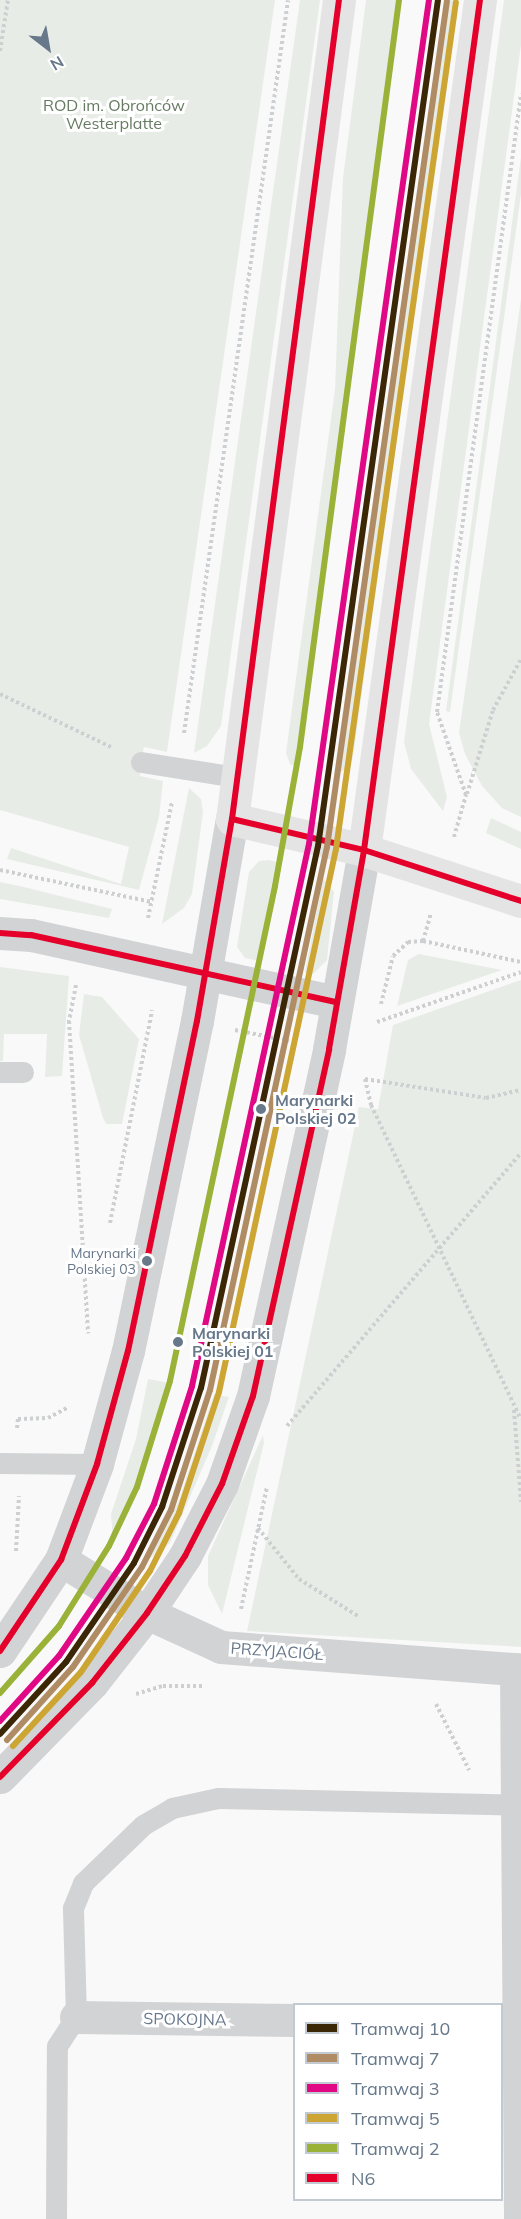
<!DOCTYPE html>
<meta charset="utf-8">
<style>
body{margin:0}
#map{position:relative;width:521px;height:2219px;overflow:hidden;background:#f9f9f9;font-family:Mulish,sans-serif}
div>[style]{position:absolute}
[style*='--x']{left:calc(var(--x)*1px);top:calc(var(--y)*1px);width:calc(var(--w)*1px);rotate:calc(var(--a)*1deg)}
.green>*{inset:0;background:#e8ece7}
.path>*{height:4px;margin-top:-2px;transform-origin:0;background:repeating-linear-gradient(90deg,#cecfd1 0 3px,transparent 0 6px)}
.service>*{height:21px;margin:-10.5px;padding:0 10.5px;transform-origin:10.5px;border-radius:10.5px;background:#d2d3d4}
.minor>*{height:33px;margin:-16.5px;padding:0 16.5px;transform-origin:16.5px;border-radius:16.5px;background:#d2d3d4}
.tertiary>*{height:33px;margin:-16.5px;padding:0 16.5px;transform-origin:16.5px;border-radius:16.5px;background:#d2d3d4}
.primary>*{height:33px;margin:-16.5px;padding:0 16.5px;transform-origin:16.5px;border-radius:16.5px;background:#e4e4e5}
.bus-1>*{height:6px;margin:-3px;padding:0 3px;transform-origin:3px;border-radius:3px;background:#e4002b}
.tram-1>*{height:6px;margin:-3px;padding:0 3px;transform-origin:3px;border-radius:3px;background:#3b2706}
.tram-2>*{height:6px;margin:-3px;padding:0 3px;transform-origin:3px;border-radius:3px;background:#b08c65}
.tram-3>*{height:6px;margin:-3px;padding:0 3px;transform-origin:3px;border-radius:3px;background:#e10886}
.tram-4>*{height:6px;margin:-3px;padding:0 3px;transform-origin:3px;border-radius:3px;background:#cca533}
.tram-5>*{height:6px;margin:-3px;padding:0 3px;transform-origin:3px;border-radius:3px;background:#9ab238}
.dots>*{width:16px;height:16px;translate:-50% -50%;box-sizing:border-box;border:3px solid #fff;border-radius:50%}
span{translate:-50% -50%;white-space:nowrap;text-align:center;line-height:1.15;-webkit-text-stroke:6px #fff;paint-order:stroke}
.bus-label{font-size:14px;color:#67788b}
.right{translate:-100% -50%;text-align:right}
.park-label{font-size:16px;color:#667b62}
.stop-label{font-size:16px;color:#67788b;font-weight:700}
.left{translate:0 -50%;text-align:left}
.street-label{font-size:16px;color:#67788b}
.legend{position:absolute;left:293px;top:2003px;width:210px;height:198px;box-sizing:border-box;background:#fff;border:2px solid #c2c9d1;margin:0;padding:8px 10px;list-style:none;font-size:18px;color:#67788b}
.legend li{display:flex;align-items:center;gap:12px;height:30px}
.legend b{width:30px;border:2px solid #c2c9d1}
.north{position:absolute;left:18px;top:18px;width:60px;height:60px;-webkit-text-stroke:4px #fff;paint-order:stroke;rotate:149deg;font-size:16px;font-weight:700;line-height:24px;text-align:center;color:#67788b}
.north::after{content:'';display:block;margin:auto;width:21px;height:27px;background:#67788b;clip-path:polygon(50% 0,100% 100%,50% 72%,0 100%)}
</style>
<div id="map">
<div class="green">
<div style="clip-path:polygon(0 0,275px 0,167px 752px,144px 747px,141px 762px,140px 776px,163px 781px,159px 817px,139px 890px,7px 859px,11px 848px,121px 884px,129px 847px,0 810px)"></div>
<div style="clip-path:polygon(300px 0,320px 0,221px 726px,207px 746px,194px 753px)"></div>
<div style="clip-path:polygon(366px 0,400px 0,296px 767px,290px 764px,286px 753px,335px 389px,343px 178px)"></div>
<div style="clip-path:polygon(445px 0,457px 0,353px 757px,349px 769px,340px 772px)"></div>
<div style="clip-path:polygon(504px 0,521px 0,521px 45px,429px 724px,447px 797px,443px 811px,411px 769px,404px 742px)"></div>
<div style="clip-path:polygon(521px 157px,521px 194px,450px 712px,446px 711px)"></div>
<div style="clip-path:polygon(521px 299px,521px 817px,502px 808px,482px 786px,465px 754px,459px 733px)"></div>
<div style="clip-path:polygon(189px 788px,201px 799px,203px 812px,192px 894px,184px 908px,162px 924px)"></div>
<div style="clip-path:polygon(491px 818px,521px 832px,521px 849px,486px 833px)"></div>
<div style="clip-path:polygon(268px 860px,278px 862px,260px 961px,245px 958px,237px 947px,249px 872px,259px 861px)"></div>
<div style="clip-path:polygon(323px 878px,334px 892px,327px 960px,313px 974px,305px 972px)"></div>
<div style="clip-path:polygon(0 882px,24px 887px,112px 909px,109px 918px,0 899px)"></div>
<div style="clip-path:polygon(419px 954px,502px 970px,397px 1006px,408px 960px)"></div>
<div style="clip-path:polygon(0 967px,69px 976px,62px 1076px,45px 1077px,47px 1034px,4px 1034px,3px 1061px,0 1061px)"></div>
<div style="clip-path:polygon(521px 980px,521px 1647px,247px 1631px,359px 1107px,378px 1109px,393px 1025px)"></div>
<div style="clip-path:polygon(84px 994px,102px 997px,139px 1039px,122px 1124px,106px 1124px,103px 1118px,79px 1035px)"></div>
<div style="clip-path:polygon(148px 1379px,170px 1383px,140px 1481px,113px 1541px,111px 1514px,136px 1439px)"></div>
<div style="clip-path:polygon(214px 1394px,229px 1397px,212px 1446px,170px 1543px,149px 1559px,179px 1500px)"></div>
<div style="clip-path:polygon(263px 1435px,264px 1443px,222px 1614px,208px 1585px,208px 1556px)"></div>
</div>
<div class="path">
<div style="--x:0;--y:51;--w:52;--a:-81.1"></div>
<div style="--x:0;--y:694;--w:123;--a:25.5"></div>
<div style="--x:184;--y:733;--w:740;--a:-81.92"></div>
<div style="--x:467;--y:794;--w:88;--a:-72.8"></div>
<div style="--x:493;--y:710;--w:58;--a:-61.2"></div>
<div style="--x:454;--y:837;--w:44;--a:-74.1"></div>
<div style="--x:466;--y:795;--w:88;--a:-109.3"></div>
<div style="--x:437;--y:712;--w:624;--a:-82.26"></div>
<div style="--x:0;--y:870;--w:155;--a:11.9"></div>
<div style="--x:148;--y:918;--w:118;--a:-78.3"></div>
<div style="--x:423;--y:941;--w:29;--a:-74"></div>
<div style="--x:76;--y:985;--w:37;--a:101"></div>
<div style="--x:69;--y:1021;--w:313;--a:86.5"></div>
<div style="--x:381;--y:1004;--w:49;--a:-76"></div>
<div style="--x:393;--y:956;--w:21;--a:-43"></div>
<div style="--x:408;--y:942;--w:15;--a:-4"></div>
<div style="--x:423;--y:941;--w:100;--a:12.1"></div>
<div style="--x:377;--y:1022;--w:152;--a:-19.1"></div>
<div style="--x:235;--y:1030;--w:55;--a:11.5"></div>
<div style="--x:365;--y:1079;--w:122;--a:8.9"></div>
<div style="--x:486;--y:1098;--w:36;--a:-13"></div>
<div style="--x:365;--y:1079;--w:27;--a:77"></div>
<div style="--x:371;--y:1105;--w:348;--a:64.5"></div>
<div style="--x:110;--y:1223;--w:217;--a:-78.8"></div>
<div style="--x:514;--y:1410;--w:92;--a:85.6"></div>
<div style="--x:287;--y:1426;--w:360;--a:-49.4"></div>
<div style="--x:17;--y:1428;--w:9;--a:-84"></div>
<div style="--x:18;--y:1419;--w:30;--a:-2"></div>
<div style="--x:48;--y:1418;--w:24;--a:-28"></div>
<div style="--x:258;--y:1528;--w:65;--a:51.2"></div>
<div style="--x:299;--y:1579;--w:70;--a:32.1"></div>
<div style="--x:16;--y:1551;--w:55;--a:-86.9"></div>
<div style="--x:241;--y:1609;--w:125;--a:-78"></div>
<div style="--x:136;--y:1694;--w:28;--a:-17"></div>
<div style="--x:163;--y:1686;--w:42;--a:0"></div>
<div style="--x:436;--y:1704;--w:74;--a:63.4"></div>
</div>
<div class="service">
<div style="--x:141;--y:762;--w:97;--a:8.9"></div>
<div style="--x:0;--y:1072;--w:23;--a:0"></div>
<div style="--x:0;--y:1463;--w:97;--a:0.6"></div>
<div style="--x:56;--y:2219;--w:173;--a:-89.7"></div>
<div style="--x:57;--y:2046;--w:35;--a:-57"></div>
<div style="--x:76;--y:2017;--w:109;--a:-91.6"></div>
<div style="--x:73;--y:1908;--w:27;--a:-68"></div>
<div style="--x:83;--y:1883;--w:83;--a:-44"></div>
<div style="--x:143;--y:1825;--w:34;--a:-30"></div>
<div style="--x:172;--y:1808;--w:47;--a:-12.3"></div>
<div style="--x:218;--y:1798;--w:299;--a:1.3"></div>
</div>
<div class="minor">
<div style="--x:61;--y:1560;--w:101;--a:31.6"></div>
<div style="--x:147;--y:1613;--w:81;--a:24.7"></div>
<div style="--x:221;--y:1647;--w:296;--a:4.3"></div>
<div style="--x:516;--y:1669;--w:550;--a:89.58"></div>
<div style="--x:76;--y:2017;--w:218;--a:0.8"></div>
</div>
<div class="tertiary">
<div style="--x:0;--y:933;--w:31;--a:4"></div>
<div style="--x:31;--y:935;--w:313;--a:12.4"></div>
<div style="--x:0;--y:1651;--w:110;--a:-56.2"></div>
<div style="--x:61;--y:1560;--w:103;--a:-69.4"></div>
<div style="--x:97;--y:1464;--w:117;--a:-74.7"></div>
<div style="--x:128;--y:1351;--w:337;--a:-78.2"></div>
<div style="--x:197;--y:1021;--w:205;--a:-80.2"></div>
<div style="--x:0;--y:1777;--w:132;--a:-45.6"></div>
<div style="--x:92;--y:1683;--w:89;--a:-51.8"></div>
<div style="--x:147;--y:1613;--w:69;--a:-56.3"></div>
<div style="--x:185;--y:1556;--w:81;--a:-62.8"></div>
<div style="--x:222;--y:1484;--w:93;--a:-70.6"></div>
<div style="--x:253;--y:1396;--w:355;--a:-77.6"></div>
<div style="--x:329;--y:1049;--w:202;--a:-80"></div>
</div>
<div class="primary">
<div style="--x:339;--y:0;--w:826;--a:97.44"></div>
<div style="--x:232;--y:819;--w:136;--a:13.2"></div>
<div style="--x:364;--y:850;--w:165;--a:18"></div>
<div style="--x:364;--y:850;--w:858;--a:-82.23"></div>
</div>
<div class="bus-1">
<div style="--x:232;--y:819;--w:136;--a:13.2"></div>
<div style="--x:364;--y:850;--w:165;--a:18"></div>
<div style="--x:0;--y:933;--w:31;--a:4"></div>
<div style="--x:31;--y:935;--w:313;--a:12.4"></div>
<div style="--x:0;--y:1651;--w:110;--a:-56.2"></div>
<div style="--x:61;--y:1560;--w:103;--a:-69.4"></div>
<div style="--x:97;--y:1464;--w:117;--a:-74.7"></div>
<div style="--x:128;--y:1351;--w:337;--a:-78.2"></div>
<div style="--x:197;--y:1021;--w:205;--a:-80.2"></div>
<div style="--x:232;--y:819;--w:826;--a:-82.56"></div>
<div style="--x:0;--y:1777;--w:132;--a:-45.6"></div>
<div style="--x:92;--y:1683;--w:89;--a:-51.8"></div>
<div style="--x:147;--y:1613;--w:69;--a:-56.3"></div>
<div style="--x:185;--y:1556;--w:81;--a:-62.8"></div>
<div style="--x:222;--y:1484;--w:93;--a:-70.6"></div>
<div style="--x:253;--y:1396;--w:355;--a:-77.6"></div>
<div style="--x:329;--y:1049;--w:202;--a:-80"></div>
<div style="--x:364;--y:850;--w:858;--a:-82.23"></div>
</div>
<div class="tram-1">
<div style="--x:0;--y:1734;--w:98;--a:-47.5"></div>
<div style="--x:66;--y:1662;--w:120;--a:-55.5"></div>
<div style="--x:134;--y:1563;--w:63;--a:-63.4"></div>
<div style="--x:162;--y:1507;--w:125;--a:-71.9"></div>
<div style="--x:201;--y:1388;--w:554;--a:-77.82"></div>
<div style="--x:318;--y:846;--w:854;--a:-81.93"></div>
</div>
<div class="tram-2">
<div style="--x:7;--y:1740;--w:98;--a:-47.9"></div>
<div style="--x:73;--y:1667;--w:121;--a:-55.4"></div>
<div style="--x:142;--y:1567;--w:64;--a:-63"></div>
<div style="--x:171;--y:1510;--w:126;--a:-72"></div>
<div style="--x:210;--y:1390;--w:555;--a:-77.84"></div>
<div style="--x:327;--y:847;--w:854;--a:-81.93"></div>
</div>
<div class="tram-3">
<div style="--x:0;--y:1721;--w:88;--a:-47.8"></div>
<div style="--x:59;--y:1656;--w:119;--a:-55.6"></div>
<div style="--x:126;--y:1558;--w:61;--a:-62.6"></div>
<div style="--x:154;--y:1504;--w:124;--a:-72.1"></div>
<div style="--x:192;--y:1386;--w:554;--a:-77.82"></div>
<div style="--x:309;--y:844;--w:852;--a:-81.91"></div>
</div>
<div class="tram-4">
<div style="--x:13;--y:1746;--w:100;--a:-47.4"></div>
<div style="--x:81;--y:1672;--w:122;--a:-55.7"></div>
<div style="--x:150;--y:1571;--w:65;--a:-63.4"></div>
<div style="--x:179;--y:1513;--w:127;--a:-71.7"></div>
<div style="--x:219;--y:1392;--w:555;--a:-77.84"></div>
<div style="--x:336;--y:849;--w:855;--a:-81.94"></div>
</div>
<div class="tram-5">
<div style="--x:0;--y:1693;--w:89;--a:-48.6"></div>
<div style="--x:59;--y:1626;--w:94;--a:-58"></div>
<div style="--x:109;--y:1546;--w:65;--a:-64.6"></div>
<div style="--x:137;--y:1487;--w:111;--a:-72.7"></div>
<div style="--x:170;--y:1381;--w:506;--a:-78.02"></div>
<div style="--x:275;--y:886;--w:141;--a:-79.8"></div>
<div style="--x:300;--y:747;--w:754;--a:-82.45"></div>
</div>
<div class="dots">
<div style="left:261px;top:1109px;background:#67788b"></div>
<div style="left:147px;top:1261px;background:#67788b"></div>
<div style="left:178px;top:1342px;background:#67788b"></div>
</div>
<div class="bus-label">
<span class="right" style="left:136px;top:1261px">Marynarki<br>Polskiej 03</span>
</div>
<div class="park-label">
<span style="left:114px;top:114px">ROD im. Obrońców<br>Westerplatte</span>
</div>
<div class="stop-label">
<span class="left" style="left:275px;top:1109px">Marynarki<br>Polskiej 02</span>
<span class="left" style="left:192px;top:1342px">Marynarki<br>Polskiej 01</span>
</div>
<div class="street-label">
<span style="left:277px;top:1651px;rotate:4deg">PRZYJACIÓŁ</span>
<span style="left:185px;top:2019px;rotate:1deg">SPOKOJNA</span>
</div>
<ul class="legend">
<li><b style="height:8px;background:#3b2706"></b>Tramwaj 10</li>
<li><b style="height:8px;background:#b08c65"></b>Tramwaj 7</li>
<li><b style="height:8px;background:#e10886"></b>Tramwaj 3</li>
<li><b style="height:8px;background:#cca533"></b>Tramwaj 5</li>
<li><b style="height:8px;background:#9ab238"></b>Tramwaj 2</li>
<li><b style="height:8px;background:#e4002b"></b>N6</li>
</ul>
<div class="north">N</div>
</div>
